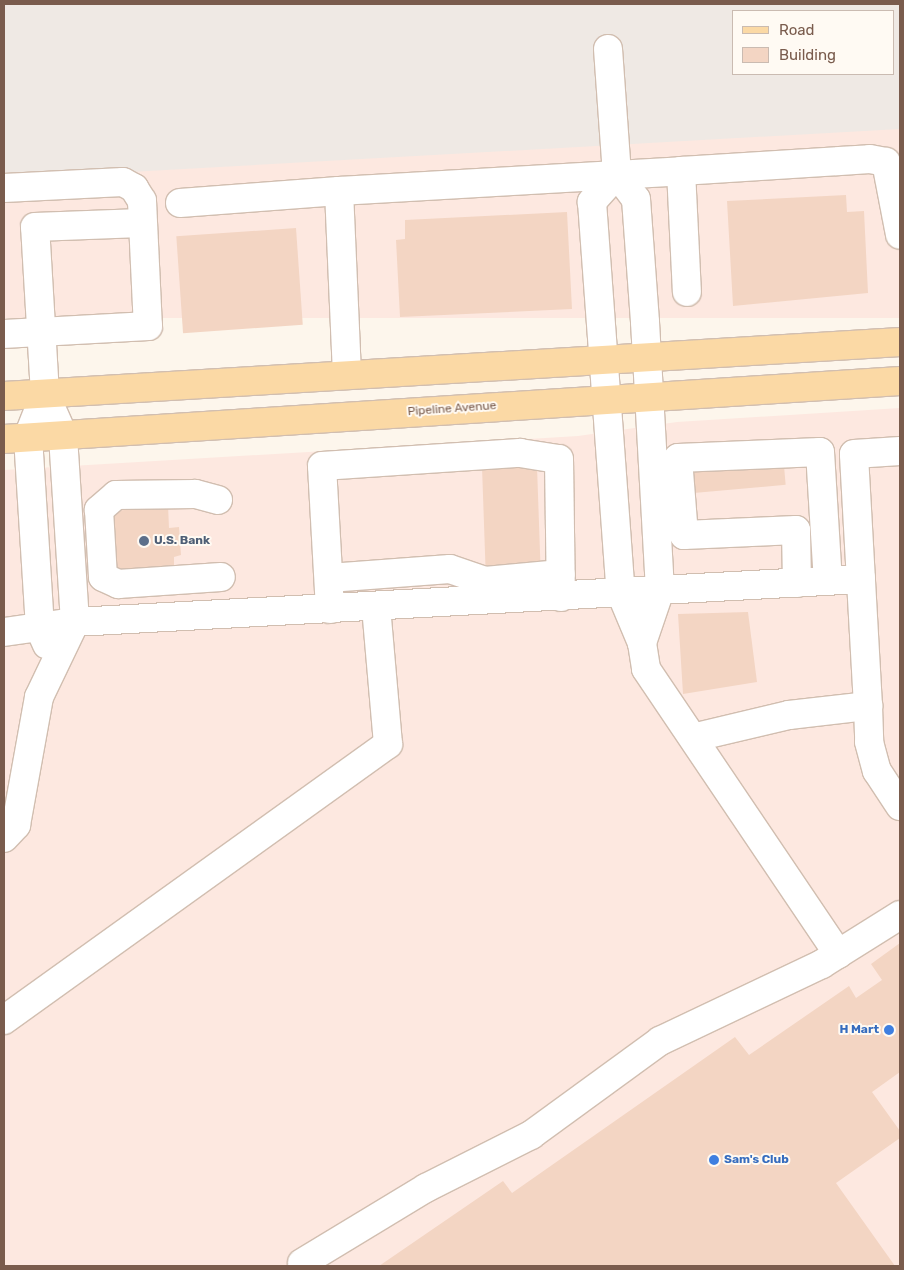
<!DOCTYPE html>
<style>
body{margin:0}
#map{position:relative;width:904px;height:1270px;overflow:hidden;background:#fdf6ec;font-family:Rubik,sans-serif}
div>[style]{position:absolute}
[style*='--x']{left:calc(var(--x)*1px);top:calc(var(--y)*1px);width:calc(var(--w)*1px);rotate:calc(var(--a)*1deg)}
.commercial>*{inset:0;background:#fde8e0;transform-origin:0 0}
.industrial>*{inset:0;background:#efe9e4}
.building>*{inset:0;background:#f3d5c3;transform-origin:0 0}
.roads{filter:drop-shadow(1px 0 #d1beb0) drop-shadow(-1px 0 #d1beb0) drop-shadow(0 1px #d1beb0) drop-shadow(0 -1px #d1beb0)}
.minor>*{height:28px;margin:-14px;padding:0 14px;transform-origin:14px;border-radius:14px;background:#fff}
.major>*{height:28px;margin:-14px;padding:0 14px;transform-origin:14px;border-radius:14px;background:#fbd9a5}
.dots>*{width:14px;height:14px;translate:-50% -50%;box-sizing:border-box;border:2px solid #fffaf3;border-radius:50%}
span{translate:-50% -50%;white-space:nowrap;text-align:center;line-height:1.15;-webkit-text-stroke:4px #fffaf3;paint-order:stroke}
.street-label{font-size:12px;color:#7a5c4d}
.service-label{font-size:12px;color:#4e5e75;font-weight:700}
.left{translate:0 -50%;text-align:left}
.shop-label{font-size:12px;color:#366cbe;font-weight:700}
.right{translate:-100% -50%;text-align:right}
.frame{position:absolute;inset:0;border:5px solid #7a5c4d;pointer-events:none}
.legend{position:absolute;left:732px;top:10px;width:162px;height:65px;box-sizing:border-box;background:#fffaf3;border:1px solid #cabbb1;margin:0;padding:6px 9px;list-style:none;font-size:15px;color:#7a5c4d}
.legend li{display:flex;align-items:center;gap:10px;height:25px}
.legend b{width:25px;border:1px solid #cabbb1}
</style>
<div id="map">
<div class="commercial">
<div style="left:900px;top:129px;width:189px;height:897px;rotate:90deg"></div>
<div style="clip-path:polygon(900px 408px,900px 1266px,4px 1266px,4px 470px,578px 436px,677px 422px)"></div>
</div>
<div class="industrial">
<div style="clip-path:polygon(evenodd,4px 4px,900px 4px,900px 129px,4px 179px,4px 4px,733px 11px,893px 11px,893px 74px,733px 74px,733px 11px)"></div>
</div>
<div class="building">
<div style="clip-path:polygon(846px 195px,847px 212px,864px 211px,868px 293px,733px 306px,727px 201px)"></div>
<div style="clip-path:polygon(567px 212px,572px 309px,400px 317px,396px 240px,405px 239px,405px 220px)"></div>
<div style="left:296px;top:228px;width:97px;height:120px;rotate:86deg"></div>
<div style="left:782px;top:443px;width:42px;height:98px;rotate:85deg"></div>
<div style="left:537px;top:466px;width:104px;height:55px;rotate:88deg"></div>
<div style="clip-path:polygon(168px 505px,169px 528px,179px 527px,181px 555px,174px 557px,174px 568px,110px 573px,107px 512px)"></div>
<div style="clip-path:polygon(748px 612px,757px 682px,683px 694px,678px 614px)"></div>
<div style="clip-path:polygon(900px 943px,900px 1072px,872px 1092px,900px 1131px,900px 1138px,836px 1183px,895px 1266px,379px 1266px,503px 1181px,512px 1193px,735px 1037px,749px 1055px,849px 986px,856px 998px,882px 980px,871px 964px)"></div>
</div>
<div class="roads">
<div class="minor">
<div style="--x:608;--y:49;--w:125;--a:85.9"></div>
<div style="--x:617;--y:174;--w:31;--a:53"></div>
<div style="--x:636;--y:199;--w:123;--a:85.8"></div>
<div style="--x:645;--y:322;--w:268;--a:86.8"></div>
<div style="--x:660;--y:590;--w:56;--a:108.8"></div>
<div style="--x:681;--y:171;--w:189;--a:-3.6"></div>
<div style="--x:870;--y:159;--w:16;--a:11"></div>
<div style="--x:886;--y:162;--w:74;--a:79.1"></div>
<div style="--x:617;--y:174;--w:38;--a:132"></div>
<div style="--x:592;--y:202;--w:392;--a:85.8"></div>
<div style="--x:621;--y:593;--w:54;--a:67.2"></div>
<div style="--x:642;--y:643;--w:26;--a:81"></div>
<div style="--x:646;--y:669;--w:344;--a:56"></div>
<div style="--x:4;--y:188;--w:119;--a:-2.9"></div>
<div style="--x:123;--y:182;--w:13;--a:29"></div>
<div style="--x:134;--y:188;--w:15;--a:58"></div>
<div style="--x:142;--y:201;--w:125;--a:87.3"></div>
<div style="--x:148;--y:326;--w:144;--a:176.8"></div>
<div style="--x:339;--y:191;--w:343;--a:-3.3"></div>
<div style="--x:681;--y:171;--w:121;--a:87.2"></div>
<div style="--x:180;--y:203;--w:159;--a:-4.3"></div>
<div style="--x:339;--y:191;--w:184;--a:87.5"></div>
<div style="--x:45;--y:394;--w:46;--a:111.6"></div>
<div style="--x:28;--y:437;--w:192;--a:86.4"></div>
<div style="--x:40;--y:629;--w:17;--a:66"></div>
<div style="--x:218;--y:500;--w:24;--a:-165"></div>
<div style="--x:195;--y:494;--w:79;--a:179.3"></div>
<div style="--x:116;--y:495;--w:23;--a:139"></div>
<div style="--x:99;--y:510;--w:67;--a:86.6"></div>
<div style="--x:103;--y:577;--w:17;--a:25"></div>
<div style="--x:118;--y:584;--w:103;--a:-3.9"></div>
<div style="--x:329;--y:578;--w:121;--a:-4.3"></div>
<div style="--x:450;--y:569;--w:37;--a:19"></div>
<div style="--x:485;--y:581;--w:76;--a:-5.3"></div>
<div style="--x:797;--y:583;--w:53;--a:-91.1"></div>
<div style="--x:796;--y:530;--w:112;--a:177.4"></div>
<div style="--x:684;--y:535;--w:77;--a:-94.5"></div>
<div style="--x:678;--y:458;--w:142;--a:-2.4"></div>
<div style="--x:820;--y:452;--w:129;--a:86.5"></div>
<div style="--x:330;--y:609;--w:143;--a:-93.2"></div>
<div style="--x:322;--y:466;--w:198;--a:-3.8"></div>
<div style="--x:520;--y:453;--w:39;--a:9"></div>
<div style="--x:559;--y:459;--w:138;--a:89.2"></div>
<div style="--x:4;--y:632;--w:72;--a:-8"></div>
<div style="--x:75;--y:622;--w:787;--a:-3.13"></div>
<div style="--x:868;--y:706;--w:36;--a:88"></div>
<div style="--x:869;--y:742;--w:30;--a:75"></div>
<div style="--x:877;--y:771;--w:42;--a:56.7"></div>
<div style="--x:696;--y:737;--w:96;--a:-13.3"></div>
<div style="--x:789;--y:715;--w:80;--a:-6.5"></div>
<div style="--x:868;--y:706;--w:252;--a:-93.2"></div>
<div style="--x:854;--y:454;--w:46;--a:-3.7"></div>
<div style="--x:4;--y:838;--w:18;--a:-47"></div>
<div style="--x:16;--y:825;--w:130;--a:-79.8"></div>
<div style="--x:39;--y:697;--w:83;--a:-64.4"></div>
<div style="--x:75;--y:622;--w:187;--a:-93.7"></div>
<div style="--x:63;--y:435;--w:45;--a:-113.7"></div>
<div style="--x:45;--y:394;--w:167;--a:-93.4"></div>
<div style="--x:35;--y:227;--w:106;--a:-2.2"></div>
<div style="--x:4;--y:1020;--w:473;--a:-35.7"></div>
<div style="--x:388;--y:744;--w:138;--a:-95"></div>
<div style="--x:302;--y:1263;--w:145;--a:-31.2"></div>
<div style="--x:426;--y:1188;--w:118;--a:-26.8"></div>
<div style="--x:531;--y:1135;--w:160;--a:-36.1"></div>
<div style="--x:660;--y:1041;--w:179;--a:-25.4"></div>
<div style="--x:822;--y:964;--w:92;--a:-32.1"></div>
</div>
<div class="major">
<div style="--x:4;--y:396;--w:898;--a:-3.45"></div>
<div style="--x:4;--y:439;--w:898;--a:-3.7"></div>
</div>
</div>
<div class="dots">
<div style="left:144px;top:541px;background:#5c6f8a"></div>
<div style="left:889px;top:1030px;background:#3f7fe0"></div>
<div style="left:714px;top:1160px;background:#3f7fe0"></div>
</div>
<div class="street-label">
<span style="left:452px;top:409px;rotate:-4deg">Pipeline Avenue</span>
</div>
<div class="service-label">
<span class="left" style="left:154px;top:541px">U.S. Bank</span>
</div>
<div class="shop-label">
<span class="right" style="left:879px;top:1030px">H Mart</span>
<span class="left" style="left:724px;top:1160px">Sam's Club</span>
</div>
<div class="frame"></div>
<ul class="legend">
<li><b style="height:6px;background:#fbd9a5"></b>Road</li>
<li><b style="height:14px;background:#f3d5c3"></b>Building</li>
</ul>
</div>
